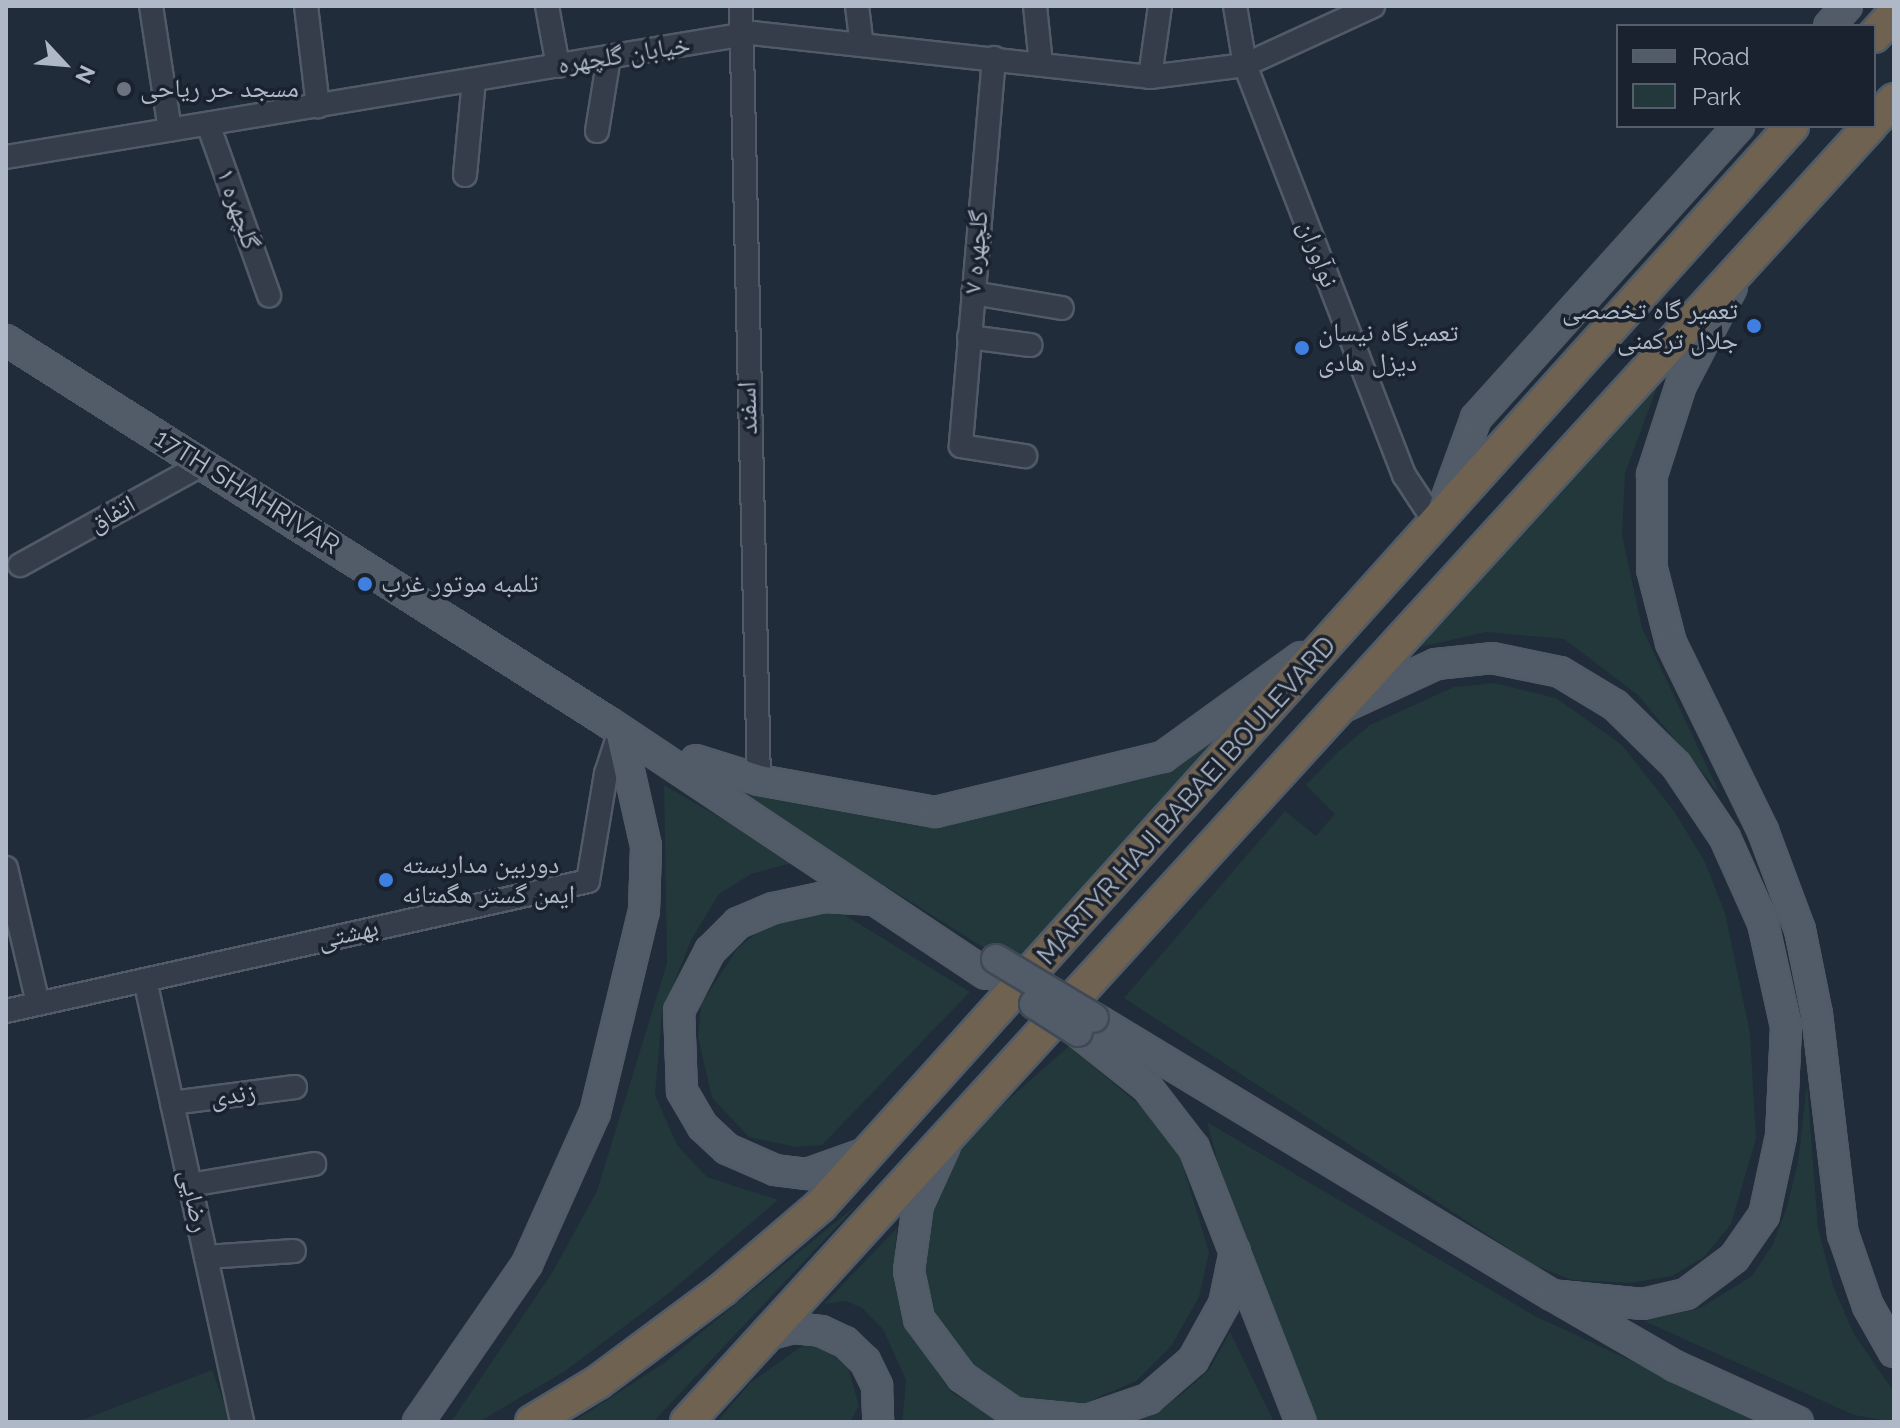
<!DOCTYPE html>
<meta charset="utf-8">
<style>
body{margin:0}
#map{position:relative;width:1900px;height:1428px;overflow:hidden;background:#202c39;font-family:Raleway,"Noto Naskh Arabic",sans-serif}
div>[style]{position:absolute}
[style*='--x']{left:calc(var(--x)*1px);top:calc(var(--y)*1px);width:calc(var(--w)*1px);rotate:calc(var(--a)*1deg)}
.green>*{inset:0;background:#22383a}
.roads{filter:drop-shadow(2px 0 #515b67) drop-shadow(-2px 0 #515b67) drop-shadow(0 2px #515b67) drop-shadow(0 -2px #515b67)}
.minor>*{height:22px;margin:-11px;padding:0 11px;transform-origin:11px;border-radius:11px;background:#343d49}
.major>*{height:28px;margin:-14px;padding:0 14px;transform-origin:14px;border-radius:14px;background:#525c69}
.highway>*{height:32px;margin:-16px;padding:0 16px;transform-origin:16px;border-radius:16px;background:#6f6251}
.bridges{filter:drop-shadow(2px 0 #404956) drop-shadow(-2px 0 #404956) drop-shadow(0 2px #404956) drop-shadow(0 -2px #404956)}
.major-bridge>*{height:28px;margin:-14px;padding:0 14px;transform-origin:14px;border-radius:14px;background:#525c69}
.dots>*{width:22px;height:22px;translate:-50% -50%;box-sizing:border-box;border:4px solid #19222e;border-radius:50%}
span{translate:-50% -50%;white-space:nowrap;text-align:center;line-height:1.15;-webkit-text-stroke:7px #19222e;paint-order:stroke}
.street-label{font-size:26px;color:#aeb8c6}
.poi-label{font-size:26px;color:#aeb8c6}
.left{translate:0 -50%;text-align:left}
.right{translate:-100% -50%;text-align:right}
.frame{position:absolute;inset:0;border:8px solid #aeb8c6;pointer-events:none}
.legend{position:absolute;left:1616px;top:24px;width:260px;height:104px;box-sizing:border-box;background:#19222e;border:2px solid #555e6b;margin:0;padding:10px 14px;list-style:none;font-size:24px;color:#aeb8c6}
.legend li{display:flex;align-items:center;gap:16px;height:40px}
.legend b{width:40px;border:2px solid #555e6b}
.north{position:absolute;left:24px;top:24px;width:80px;height:80px;-webkit-text-stroke:6px #19222e;paint-order:stroke;rotate:116deg;font-size:22px;font-weight:700;line-height:32px;text-align:center;color:#aeb8c6}
.north::after{content:'';display:block;margin:auto;width:28px;height:36px;background:#aeb8c6;clip-path:polygon(50% 0,100% 100%,50% 72%,0 100%)}
</style>
<div id="map">
<div class="green">
<div style="clip-path:polygon(1659px 382px,1625px 473px,1622px 535px,1642px 628px,1720px 794px,1638px 695px,1564px 639px,1486px 632px,1420px 647px)"></div>
<div style="clip-path:polygon(1330px 627px,1026px 974px,729px 788px,741px 782px,919px 813px,1033px 807px,1136px 773px)"></div>
<div style="clip-path:polygon(1494px 683px,1556px 698px,1622px 745px,1674px 811px,1705px 862px,1725px 913px,1750px 1033px,1756px 1139px,1731px 1224px,1704px 1257px,1672px 1276px,1630px 1283px,1572px 1280px,1534px 1265px,1124px 998px,1285px 811px,1316px 836px,1335px 814px,1306px 785px,1338px 752px,1370px 725px,1454px 687px)"></div>
<div style="clip-path:polygon(664px 785px,796px 862px,751px 874px,719px 894px,691px 940px,662px 1014px,655px 1095px,677px 1145px,707px 1177px,778px 1200px,669px 1293px,565px 1371px,479px 1422px,451px 1422px,552px 1273px,597px 1191px,667px 963px)"></div>
<div style="clip-path:polygon(827px 904px,970px 992px,822px 1145px,796px 1147px,749px 1137px,712px 1098px,698px 1037px,701px 1004px,737px 949px,766px 925px)"></div>
<div style="clip-path:polygon(1069px 1046px,1173px 1133px,1209px 1252px,1199px 1297px,1172px 1345px,1136px 1381px,1085px 1403px,1020px 1400px,973px 1371px,933px 1313px,925px 1274px,930px 1210px,966px 1137px)"></div>
<div style="clip-path:polygon(1807px 1083px,1818px 1228px,1833px 1286px,1854px 1334px,1894px 1392px,1894px 1422px,1854px 1415px,1644px 1321px,1700px 1308px,1752px 1276px,1773px 1244px,1787px 1207px,1798px 1162px)"></div>
<div style="clip-path:polygon(1207px 1122px,1535px 1316px,1763px 1422px,1308px 1422px,1241px 1250px)"></div>
<div style="clip-path:polygon(859px 1203px,653px 1422px,573px 1422px,664px 1363px)"></div>
<div style="clip-path:polygon(897px 1228px,893px 1277px,904px 1325px,951px 1392px,1002px 1422px,902px 1422px,906px 1380px,883px 1329px,862px 1308px,846px 1301px,824px 1304px)"></div>
<div style="clip-path:polygon(1230px 1332px,1274px 1422px,1129px 1422px,1180px 1396px,1209px 1370px)"></div>
<div style="clip-path:polygon(802px 1346px,822px 1347px,848px 1367px,859px 1406px,850px 1422px,717px 1422px,750px 1383px)"></div>
<div style="clip-path:polygon(212px 1370px,231px 1422px,77px 1422px)"></div>
</div>
<div class="roads">
<div class="minor">
<div style="--x:151;--y:6;--w:125;--a:81.3"></div>
<div style="--x:306;--y:6;--w:101;--a:83.2"></div>
<div style="--x:547;--y:6;--w:61;--a:79.6"></div>
<div style="--x:741;--y:6;--w:774;--a:88.67"></div>
<div style="--x:857;--y:6;--w:39;--a:83"></div>
<div style="--x:1035;--y:6;--w:58;--a:84.1"></div>
<div style="--x:1235;--y:6;--w:60;--a:80.4"></div>
<div style="--x:1245;--y:65;--w:440;--a:68.8"></div>
<div style="--x:1404;--y:475;--w:60;--a:56.6"></div>
<div style="--x:994;--y:58;--w:389;--a:94.9"></div>
<div style="--x:961;--y:446;--w:65;--a:8.9"></div>
<div style="--x:1150;--y:77;--w:72;--a:-82"></div>
<div style="--x:208;--y:124;--w:182;--a:70.4"></div>
<div style="--x:597;--y:131;--w:75;--a:-80.8"></div>
<div style="--x:6;--y:157;--w:756;--a:-9.44"></div>
<div style="--x:752;--y:33;--w:400;--a:6.3"></div>
<div style="--x:1150;--y:77;--w:96;--a:-7.2"></div>
<div style="--x:1245;--y:65;--w:141;--a:-24.7"></div>
<div style="--x:465;--y:175;--w:95;--a:-84.6"></div>
<div style="--x:973;--y:293;--w:90;--a:9.6"></div>
<div style="--x:969;--y:337;--w:62;--a:7.5"></div>
<div style="--x:20;--y:565;--w:209;--a:-28.9"></div>
<div style="--x:6;--y:868;--w:139;--a:76.7"></div>
<div style="--x:145;--y:980;--w:453;--a:77.6"></div>
<div style="--x:6;--y:1011;--w:596;--a:-12.59"></div>
<div style="--x:588;--y:881;--w:109;--a:-80.5"></div>
<div style="--x:606;--y:774;--w:45;--a:-72"></div>
<div style="--x:172;--y:1103;--w:124;--a:-7.4"></div>
<div style="--x:190;--y:1185;--w:126;--a:-9.6"></div>
<div style="--x:206;--y:1257;--w:88;--a:-3.9"></div>
</div>
<div class="major">
<div style="--x:1829;--y:26;--w:27;--a:-48"></div>
<div style="--x:1732;--y:287;--w:110;--a:117.5"></div>
<div style="--x:1681;--y:385;--w:95;--a:107.9"></div>
<div style="--x:1652;--y:475;--w:94;--a:90"></div>
<div style="--x:1652;--y:569;--w:76;--a:75.6"></div>
<div style="--x:1671;--y:643;--w:209;--a:63.9"></div>
<div style="--x:1763;--y:831;--w:106;--a:69.5"></div>
<div style="--x:1800;--y:930;--w:86;--a:78.6"></div>
<div style="--x:1817;--y:1014;--w:222;--a:83.3"></div>
<div style="--x:1843;--y:1234;--w:76;--a:70.9"></div>
<div style="--x:1868;--y:1306;--w:53;--a:60.5"></div>
<div style="--x:6;--y:340;--w:713;--a:32.4"></div>
<div style="--x:608;--y:722;--w:454;--a:33.7"></div>
<div style="--x:1442;--y:511;--w:99;--a:-69.9"></div>
<div style="--x:1476;--y:418;--w:393;--a:-48"></div>
<div style="--x:1343;--y:707;--w:102;--a:-24.8"></div>
<div style="--x:1436;--y:664;--w:56;--a:-6.1"></div>
<div style="--x:1492;--y:658;--w:69;--a:11.6"></div>
<div style="--x:1560;--y:672;--w:64;--a:31"></div>
<div style="--x:1615;--y:705;--w:86;--a:44.5"></div>
<div style="--x:1676;--y:765;--w:88;--a:56.1"></div>
<div style="--x:1725;--y:838;--w:93;--a:65.9"></div>
<div style="--x:1763;--y:923;--w:107;--a:77.5"></div>
<div style="--x:1786;--y:1027;--w:109;--a:92.6"></div>
<div style="--x:1781;--y:1136;--w:81;--a:102.1"></div>
<div style="--x:1764;--y:1215;--w:52;--a:124.9"></div>
<div style="--x:1734;--y:1258;--w:60;--a:143.1"></div>
<div style="--x:1686;--y:1294;--w:44;--a:166.9"></div>
<div style="--x:1643;--y:1304;--w:91;--a:-174.4"></div>
<div style="--x:696;--y:760;--w:66;--a:17.6"></div>
<div style="--x:759;--y:780;--w:179;--a:10.3"></div>
<div style="--x:935;--y:812;--w:235;--a:-13.6"></div>
<div style="--x:1163;--y:757;--w:170;--a:-35.9"></div>
<div style="--x:1094;--y:1018;--w:535;--a:31.17"></div>
<div style="--x:1552;--y:1295;--w:142;--a:30"></div>
<div style="--x:1675;--y:1366;--w:135;--a:24.5"></div>
<div style="--x:1078;--y:1032;--w:88;--a:38.6"></div>
<div style="--x:1147;--y:1087;--w:77;--a:52.4"></div>
<div style="--x:1194;--y:1148;--w:294;--a:68.7"></div>
<div style="--x:945;--y:1146;--w:65;--a:114.6"></div>
<div style="--x:918;--y:1205;--w:67;--a:97.8"></div>
<div style="--x:909;--y:1271;--w:49;--a:78.2"></div>
<div style="--x:919;--y:1319;--w:72;--a:53.4"></div>
<div style="--x:962;--y:1377;--w:63;--a:34.7"></div>
<div style="--x:1014;--y:1413;--w:73;--a:5.5"></div>
<div style="--x:1087;--y:1420;--w:65;--a:-19"></div>
<div style="--x:1148;--y:1399;--w:60;--a:-40.9"></div>
<div style="--x:1193;--y:1360;--w:64;--a:-61"></div>
<div style="--x:1224;--y:1304;--w:54;--a:-78.3"></div>
<div style="--x:866;--y:1153;--w:63;--a:160.4"></div>
<div style="--x:807;--y:1174;--w:32;--a:-173"></div>
<div style="--x:775;--y:1170;--w:52;--a:-156.4"></div>
<div style="--x:727;--y:1149;--w:33;--a:-137"></div>
<div style="--x:703;--y:1127;--w:42;--a:-120.3"></div>
<div style="--x:682;--y:1091;--w:80;--a:-92.1"></div>
<div style="--x:679;--y:1011;--w:68;--a:-62.7"></div>
<div style="--x:710;--y:951;--w:40;--a:-45"></div>
<div style="--x:738;--y:923;--w:39;--a:-23"></div>
<div style="--x:774;--y:908;--w:51;--a:-12.4"></div>
<div style="--x:824;--y:897;--w:51;--a:3.4"></div>
<div style="--x:767;--y:1335;--w:27;--a:-15"></div>
<div style="--x:793;--y:1328;--w:28;--a:6"></div>
<div style="--x:821;--y:1331;--w:26;--a:25"></div>
<div style="--x:845;--y:1342;--w:28;--a:44"></div>
<div style="--x:865;--y:1361;--w:28;--a:64"></div>
<div style="--x:877;--y:1386;--w:36;--a:88"></div>
<div style="--x:418;--y:1422;--w:192;--a:-55.4"></div>
<div style="--x:527;--y:1264;--w:166;--a:-65.8"></div>
<div style="--x:595;--y:1113;--w:208;--a:-76.4"></div>
<div style="--x:644;--y:911;--w:65;--a:-88.2"></div>
<div style="--x:646;--y:846;--w:118;--a:-102.7"></div>
</div>
<div class="highway">
<div style="--x:1874;--y:36;--w:30;--a:-48"></div>
<div style="--x:1874;--y:121;--w:29;--a:-46"></div>
<div style="--x:532;--y:1422;--w:77;--a:-31.2"></div>
<div style="--x:598;--y:1382;--w:156;--a:-36.6"></div>
<div style="--x:723;--y:1289;--w:128;--a:-40.6"></div>
<div style="--x:820;--y:1206;--w:1453;--a:-48.01"></div>
<div style="--x:687;--y:1422;--w:1755;--a:-47.61"></div>
</div>
</div>
<div class="bridges">
<div class="major-bridge">
<div style="--x:996;--y:959;--w:114;--a:31"></div>
<div style="--x:1034;--y:1004;--w:52;--a:32.5"></div>
</div>
</div>
<div class="dots">
<div style="left:124px;top:89px;background:#6b7280"></div>
<div style="left:1754px;top:326px;background:#3f7fe0"></div>
<div style="left:1302px;top:348px;background:#3f7fe0"></div>
<div style="left:365px;top:584px;background:#3f7fe0"></div>
<div style="left:386px;top:880px;background:#3f7fe0"></div>
</div>
<div class="street-label">
<span style="left:624px;top:55px;rotate:-9deg">خیابان گلچهره</span>
<span style="left:238px;top:209px;rotate:71deg">گلچهره ۱</span>
<span style="left:976px;top:252px;rotate:-85deg">گلچهره ۷</span>
<span style="left:1318px;top:254px;rotate:69deg">نوآوران</span>
<span style="left:748px;top:408px;rotate:-92deg">اسفند</span>
<span style="left:247px;top:492px;rotate:32deg">17TH SHAHRIVAR</span>
<span style="left:112px;top:514px;rotate:-29deg">اتفاق</span>
<span style="left:1187px;top:801px;rotate:-48deg">MARTYR HAJI BABAEI BOULEVARD</span>
<span style="left:348px;top:934px;rotate:-13deg">بهشتی</span>
<span style="left:233px;top:1095px;rotate:-8deg">زندی</span>
<span style="left:194px;top:1201px;rotate:78deg">رضایی</span>
</div>
<div class="poi-label">
<span class="left" style="left:140px;top:89px">مسجد حر ریاحی</span>
<span class="right" style="left:1738px;top:326px">تعمیر گاه تخصصی<br>جلال ترکمنی</span>
<span class="left" style="left:1318px;top:348px">تعمیرگاه نیسان<br>دیزل هادی</span>
<span class="left" style="left:381px;top:584px">تلمبه موتور غرب</span>
<span class="left" style="left:402px;top:880px">دوربین مداربسته<br>ایمن گستر هگمتانه</span>
</div>
<div class="frame"></div>
<ul class="legend">
<li><b style="height:10px;background:#525c69"></b>Road</li>
<li><b style="height:22px;background:#22383a"></b>Park</li>
</ul>
<div class="north">N</div>
</div>
